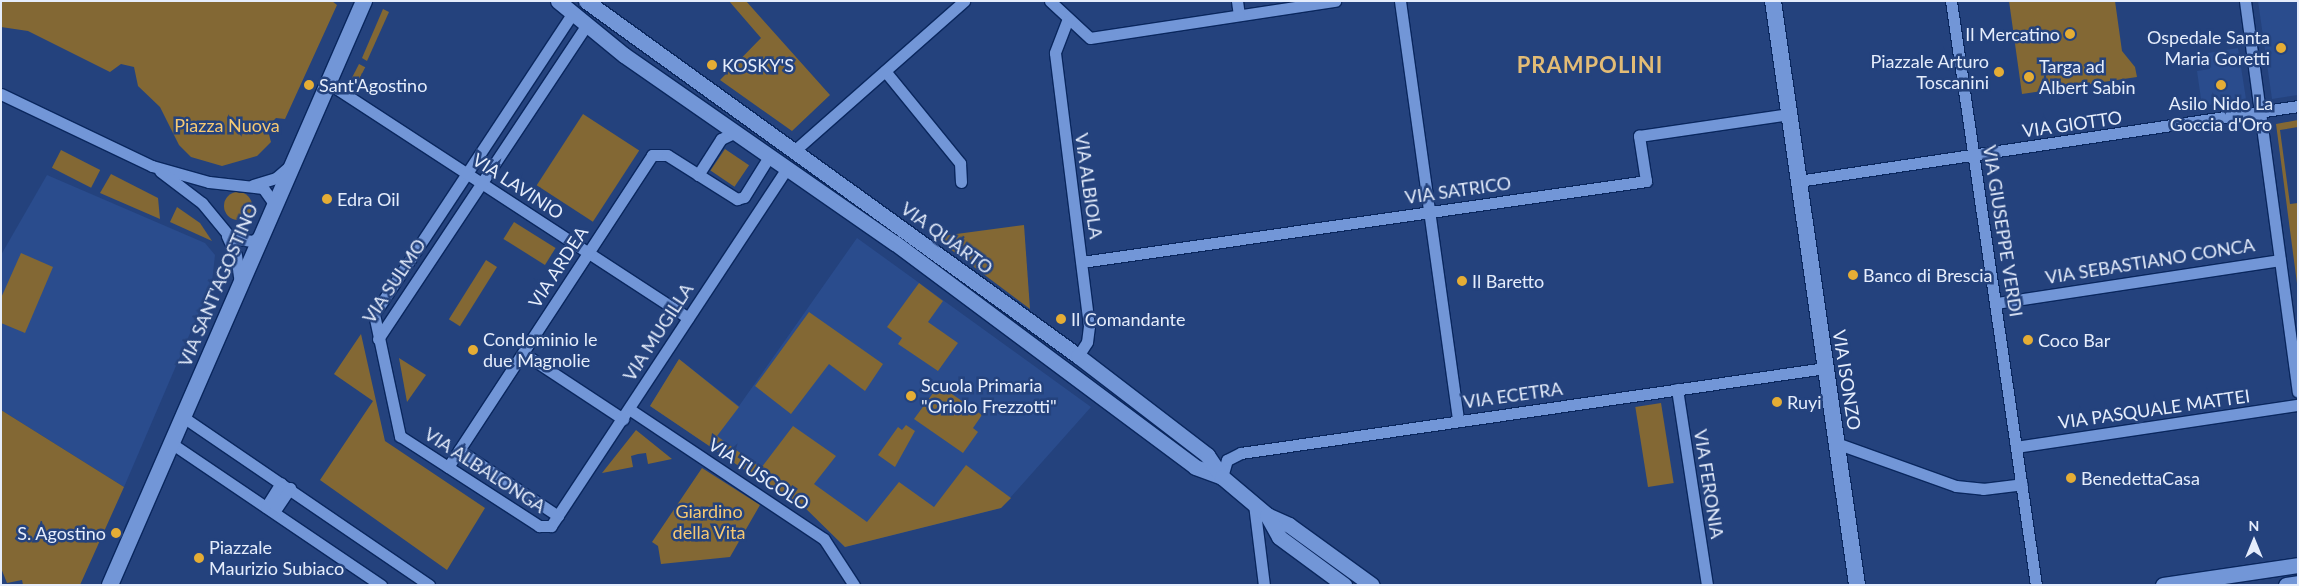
<!DOCTYPE html>
<style>
body{margin:0}
#map{position:relative;width:2299px;height:586px;overflow:hidden;background:#24427d;font-family:Lato,sans-serif}
div>[style]{position:absolute}
[style*='--x']{left:calc(var(--x)*1px);top:calc(var(--y)*1px);width:calc(var(--w)*1px);rotate:calc(var(--a)*1deg)}
.built>*{inset:0;background:#2a4c8d}
.green>*{inset:0;background:#836834;transform-origin:0 0}
.round{border-radius:50%}
.roads{filter:drop-shadow(1px 0 #0a275e) drop-shadow(-1px 0 #0a275e) drop-shadow(0 1px #0a275e) drop-shadow(0 -1px #0a275e)}
.minor>*{height:11px;margin:-5.5px;padding:0 5.5px;transform-origin:5.5px;border-radius:5.5px;background:#7296d7}
.tertiary>*{height:15px;margin:-7.5px;padding:0 7.5px;transform-origin:7.5px;border-radius:7.5px;background:#7296d7}
.secondary>*{height:16px;margin:-8px;padding:0 8px;transform-origin:8px;border-radius:8px;background:#7296d7}
.dots>*{width:14px;height:14px;translate:-50% -50%;box-sizing:border-box;border:2px solid #24427d;border-radius:50%}
span{translate:-50% -50%;white-space:nowrap;text-align:center;line-height:1.15;-webkit-text-stroke:5px #24427d;paint-order:stroke}
.poi-label{font-size:18px;color:#e5edfc}
.right{translate:-100% -50%;text-align:right}
.left{translate:0 -50%;text-align:left}
.street-label{font-size:18px;color:#e5edfc}
.park-label{font-size:18px;color:#f6c973}
.district-label{font-size:22px;color:#e3bc75;font-weight:700;letter-spacing:1px}
.frame{position:absolute;inset:0;border:2px solid #e5edfc;pointer-events:none}
.north{position:absolute;left:2229px;top:516px;width:50px;height:50px;-webkit-text-stroke:4px #24427d;paint-order:stroke;rotate:0deg;font-size:14px;font-weight:700;line-height:20px;text-align:center;color:#e5edfc}
.north::after{content:'';display:block;margin:auto;width:18px;height:22px;background:#e5edfc;clip-path:polygon(50% 0,100% 100%,50% 72%,0 100%)}
</style>
<div id="map">
<div class="built">
<div style="clip-path:polygon(2258px 1px,2298px 1px,2298px 95px,2272px 99px)"></div>
<div style="clip-path:polygon(2238px 48px,2246px 99px,2202px 106px,2197px 71px,2210px 69px,2208px 53px)"></div>
<div style="clip-path:polygon(47px 175px,205px 243px,215px 255px,212px 282px,124px 487px,1px 410px,1px 255px)"></div>
<div style="clip-path:polygon(857px 238px,1091px 407px,1001px 508px,845px 547px,795px 498px,792px 502px,650px 406px,679px 359px,739px 406px)"></div>
</div>
<div class="green">
<div style="clip-path:polygon(1px 1px,332px 1px,337px 5px,285px 119px,276px 118px,267px 127px,271px 142px,257px 156px,222px 166px,191px 157px,179px 145px,160px 107px,138px 86px,134px 67px,121px 64px,110px 72px,28px 31px,1px 27px)"></div>
<div style="clip-path:polygon(729px 1px,746px 1px,830px 95px,792px 131px,720px 80px,761px 38px)"></div>
<div style="clip-path:polygon(2009px 1px,2115px 1px,2122px 51px,2135px 67px,2137px 77px,2022px 94px)"></div>
<div style="clip-path:polygon(383px 9px,389px 12px,367px 61px,362px 58px)"></div>
<div style="left:359px;top:64px;width:7px;height:22px;rotate:27deg"></div>
<div style="left:583px;top:114px;width:67px;height:85px;rotate:33deg"></div>
<div style="clip-path:polygon(2298px 120px,2298px 127px,2280px 130px,2290px 204px,2298px 203px,2298px 291px,2276px 124px)"></div>
<div style="left:725px;top:149px;width:29px;height:26px;rotate:34deg"></div>
<div style="left:61px;top:150px;width:44px;height:20px;rotate:27deg"></div>
<div style="clip-path:polygon(111px 174px,158px 198px,160px 219px,100px 193px)"></div>
<div class="round" style="left:224px;top:192px;width:28px;height:28px"></div>
<div style="clip-path:polygon(177px 207px,200px 223px,212px 241px,170px 222px)"></div>
<div style="left:514px;top:222px;width:49px;height:20px;rotate:32deg"></div>
<div style="clip-path:polygon(1024px 225px,1030px 309px,934px 237px)"></div>
<div style="clip-path:polygon(21px 253px,53px 267px,25px 333px,1px 323px,1px 298px)"></div>
<div style="left:486px;top:260px;width:13px;height:70px;rotate:32deg"></div>
<div style="clip-path:polygon(919px 283px,943px 301px,928px 322px,958px 343px,938px 371px,898px 344px,902px 338px,887px 327px)"></div>
<div style="clip-path:polygon(809px 312px,883px 364px,865px 391px,829px 364px,791px 414px,755px 386px)"></div>
<div style="clip-path:polygon(361px 334px,385px 441px,485px 508px,447px 570px,320px 480px,373px 401px,334px 374px)"></div>
<div style="clip-path:polygon(399px 358px,426px 375px,407px 402px)"></div>
<div style="clip-path:polygon(679px 359px,739px 407px,717px 436px,761px 468px,793px 426px,836px 456px,814px 484px,867px 522px,899px 482px,934px 507px,966px 465px,1011px 498px,1001px 508px,845px 547px,795px 498px,792px 502px,650px 406px)"></div>
<div style="clip-path:polygon(939px 385px,982px 415px,973px 428px,978px 432px,963px 453px,914px 419px)"></div>
<div style="left:1661px;top:403px;width:81px;height:26px;rotate:81deg"></div>
<div style="clip-path:polygon(1px 410px,124px 487px,80px 585px,23px 585px,22px 580px,7px 583px,1px 568px)"></div>
<div style="clip-path:polygon(906px 425px,915px 431px,895px 467px,878px 455px,898px 427px,902px 430px)"></div>
<div style="clip-path:polygon(636px 430px,672px 459px,648px 464px,646px 453px,638px 454px,631px 456px,633px 467px,602px 473px)"></div>
<div style="clip-path:polygon(702px 468px,760px 505px,730px 557px,661px 564px,658px 546px,652px 542px)"></div>
</div>
<div class="roads">
<div class="minor">
<div style="--x:1050;--y:1;--w:54;--a:42.8"></div>
<div style="--x:1090;--y:38;--w:248;--a:-8.6"></div>
<div style="--x:1237;--y:1;--w:14;--a:82"></div>
<div style="--x:1400;--y:1;--w:424;--a:82.1"></div>
<div style="--x:1951;--y:1;--w:590;--a:81.72"></div>
<div style="--x:2245;--y:1;--w:394;--a:82.3"></div>
<div style="--x:572;--y:14;--w:359;--a:123.4"></div>
<div style="--x:374;--y:314;--w:125;--a:78"></div>
<div style="--x:400;--y:436;--w:166;--a:32.9"></div>
<div style="--x:539;--y:526;--w:12;--a:0"></div>
<div style="--x:551;--y:526;--w:430;--a:-56.6"></div>
<div style="--x:1067;--y:21;--w:34;--a:111"></div>
<div style="--x:1055;--y:53;--w:275;--a:82.9"></div>
<div style="--x:1089;--y:326;--w:16;--a:97"></div>
<div style="--x:1087;--y:342;--w:17;--a:123"></div>
<div style="--x:885;--y:71;--w:119;--a:50.8"></div>
<div style="--x:960;--y:163;--w:19;--a:87"></div>
<div style="--x:328;--y:83;--w:430;--a:33.1"></div>
<div style="--x:1;--y:94;--w:167;--a:25.5"></div>
<div style="--x:152;--y:166;--w:59;--a:15.7"></div>
<div style="--x:209;--y:182;--w:54;--a:6.3"></div>
<div style="--x:263;--y:188;--w:21;--a:55"></div>
<div style="--x:794;--y:151;--w:227;--a:-41.4"></div>
<div style="--x:160;--y:171;--w:53;--a:37.3"></div>
<div style="--x:202;--y:203;--w:45;--a:50.4"></div>
<div style="--x:231;--y:238;--w:22;--a:8"></div>
<div style="--x:253;--y:241;--w:11;--a:-38"></div>
<div style="--x:698;--y:175;--w:43;--a:-57.4"></div>
<div style="--x:721;--y:139;--w:17;--a:-25"></div>
<div style="--x:1798;--y:181;--w:506;--a:-8.53"></div>
<div style="--x:253;--y:185;--w:24;--a:-17"></div>
<div style="--x:276;--y:178;--w:20;--a:-41"></div>
<div style="--x:227;--y:236;--w:21;--a:65"></div>
<div style="--x:236;--y:255;--w:27;--a:82"></div>
<div style="--x:1082;--y:262;--w:570;--a:-8.17"></div>
<div style="--x:1646;--y:181;--w:46;--a:-98.8"></div>
<div style="--x:1639;--y:136;--w:152;--a:-8.3"></div>
<div style="--x:1996;--y:303;--w:287;--a:-8.6"></div>
<div style="--x:378;--y:339;--w:377;--a:-56.4"></div>
<div style="--x:523;--y:353;--w:120;--a:33.4"></div>
<div style="--x:1677;--y:389;--w:198;--a:81.3"></div>
<div style="--x:629;--y:409;--w:234;--a:33.7"></div>
<div style="--x:824;--y:539;--w:55;--a:56.9"></div>
<div style="--x:183;--y:417;--w:298;--a:34.3"></div>
<div style="--x:171;--y:443;--w:254;--a:34.1"></div>
<div style="--x:1836;--y:443;--w:127;--a:19.7"></div>
<div style="--x:1956;--y:486;--w:27;--a:6"></div>
<div style="--x:1983;--y:489;--w:39;--a:-7"></div>
<div style="--x:2016;--y:447;--w:285;--a:-8.5"></div>
<div style="--x:459;--y:450;--w:119;--a:33.7"></div>
<div style="--x:448;--y:467;--w:373;--a:-56.8"></div>
<div style="--x:652;--y:155;--w:15;--a:0"></div>
<div style="--x:667;--y:155;--w:83;--a:32.2"></div>
<div style="--x:737;--y:199;--w:7;--a:-16"></div>
<div style="--x:744;--y:197;--w:49;--a:-58.2"></div>
<div style="--x:1222;--y:477;--w:18;--a:-74"></div>
<div style="--x:1227;--y:460;--w:16;--a:-27"></div>
<div style="--x:1241;--y:453;--w:590;--a:-8.28"></div>
<div style="--x:1254;--y:504;--w:82;--a:83"></div>
<div style="--x:266;--y:507;--w:28;--a:-58"></div>
<div style="--x:274;--y:512;--w:29;--a:-56"></div>
</div>
<div class="tertiary">
<div style="--x:558;--y:1;--w:85;--a:39.3"></div>
<div style="--x:624;--y:55;--w:330;--a:34.8"></div>
<div style="--x:895;--y:243;--w:374;--a:36.7"></div>
<div style="--x:1195;--y:467;--w:29;--a:20"></div>
<div style="--x:586;--y:1;--w:607;--a:35.81"></div>
<div style="--x:1078;--y:356;--w:163;--a:37.5"></div>
<div style="--x:1207;--y:455;--w:27;--a:56"></div>
<div style="--x:1222;--y:477;--w:59;--a:40.2"></div>
<div style="--x:1267;--y:515;--w:24;--a:24"></div>
<div style="--x:1289;--y:525;--w:102;--a:35.9"></div>
<div style="--x:1267;--y:515;--w:25;--a:61"></div>
<div style="--x:1279;--y:537;--w:81;--a:36.4"></div>
<div style="--x:2163;--y:585;--w:136;--a:-8.4"></div>
<div style="--x:2286;--y:585;--w:12;--a:-9"></div>
</div>
<div class="secondary">
<div style="--x:1773;--y:1;--w:590;--a:81.81"></div>
<div style="--x:110;--y:585;--w:637;--a:-66.49"></div>
</div>
</div>
<div class="dots">
<div style="left:2070px;top:34px;background:#e5ad35"></div>
<div style="left:2281px;top:48px;background:#e5ad35"></div>
<div style="left:712px;top:65px;background:#e5ad35"></div>
<div style="left:1999px;top:72px;background:#e5ad35"></div>
<div style="left:2029px;top:77px;background:#e5ad35"></div>
<div style="left:309px;top:85px;background:#e5ad35"></div>
<div style="left:2221px;top:85px;background:#e5ad35"></div>
<div style="left:327px;top:199px;background:#e5ad35"></div>
<div style="left:1853px;top:275px;background:#e5ad35"></div>
<div style="left:1462px;top:281px;background:#e5ad35"></div>
<div style="left:1061px;top:319px;background:#e5ad35"></div>
<div style="left:2028px;top:340px;background:#e5ad35"></div>
<div style="left:473px;top:350px;background:#e5ad35"></div>
<div style="left:911px;top:396px;background:#e5ad35"></div>
<div style="left:1777px;top:402px;background:#e5ad35"></div>
<div style="left:2071px;top:478px;background:#e5ad35"></div>
<div style="left:116px;top:533px;background:#e5ad35"></div>
<div style="left:199px;top:558px;background:#e5ad35"></div>
</div>
<div class="poi-label">
<span class="right" style="left:2060px;top:34px">Il Mercatino</span>
<span class="right" style="left:2270px;top:48px">Ospedale Santa<br>Maria Goretti</span>
<span class="right" style="left:1989px;top:72px">Piazzale Arturo<br>Toscanini</span>
<span class="left" style="left:722px;top:65px">KOSKY'S</span>
<span class="left" style="left:2039px;top:77px">Targa ad<br>Albert Sabin</span>
<span class="left" style="left:319px;top:85px">Sant'Agostino</span>
<span style="left:2221px;top:114px">Asilo Nido La<br>Goccia d'Oro</span>
<span class="left" style="left:337px;top:199px">Edra Oil</span>
<span class="left" style="left:1863px;top:275px">Banco di Brescia</span>
<span class="left" style="left:1472px;top:281px">Il Baretto</span>
<span class="left" style="left:1071px;top:319px">Il Comandante</span>
<span class="left" style="left:483px;top:350px">Condominio le<br>due Magnolie</span>
<span class="left" style="left:2038px;top:340px">Coco Bar</span>
<span class="left" style="left:921px;top:396px">Scuola Primaria<br>"Oriolo Frezzotti"</span>
<span class="left" style="left:1787px;top:402px">Ruyi</span>
<span class="left" style="left:2081px;top:478px">BenedettaCasa</span>
<span class="right" style="left:106px;top:533px">S. Agostino</span>
<span class="left" style="left:209px;top:558px">Piazzale<br>Maurizio Subiaco</span>
</div>
<div class="street-label">
<span style="left:2072px;top:124px;rotate:-8deg">VIA GIOTTO</span>
<span style="left:518px;top:186px;rotate:33deg">VIA LAVINIO</span>
<span style="left:1089px;top:186px;rotate:82deg">VIA ALBIOLA</span>
<span style="left:1458px;top:190px;rotate:-8deg">VIA SATRICO</span>
<span style="left:2003px;top:231px;rotate:81deg">VIA GIUSEPPE VERDI</span>
<span style="left:947px;top:238px;rotate:36deg">VIA QUARTO</span>
<span style="left:2150px;top:261px;rotate:-9deg">VIA SEBASTIANO CONCA</span>
<span style="left:558px;top:267px;rotate:-57deg">VIA ARDEA</span>
<span style="left:394px;top:281px;rotate:-56deg">VIA SULMO</span>
<span style="left:218px;top:285px;rotate:-67deg">VIA SANT'AGOSTINO</span>
<span style="left:658px;top:332px;rotate:-57deg">VIA MUGILLA</span>
<span style="left:1847px;top:380px;rotate:81deg">VIA ISONZO</span>
<span style="left:1513px;top:395px;rotate:-8deg">VIA ECETRA</span>
<span style="left:2154px;top:409px;rotate:-8deg">VIA PASQUALE MATTEI</span>
<span style="left:485px;top:470px;rotate:33deg">VIA ALBALONGA</span>
<span style="left:759px;top:474px;rotate:33deg">VIA TUSCOLO</span>
<span style="left:1709px;top:484px;rotate:81deg">VIA FERONIA</span>
</div>
<div class="park-label">
<span style="left:227px;top:125px">Piazza Nuova</span>
<span style="left:709px;top:522px">Giardino<br>della Vita</span>
</div>
<div class="district-label">
<span style="left:1590px;top:65px">PRAMPOLINI</span>
</div>
<div class="frame"></div>
<div class="north">N</div>
</div>
